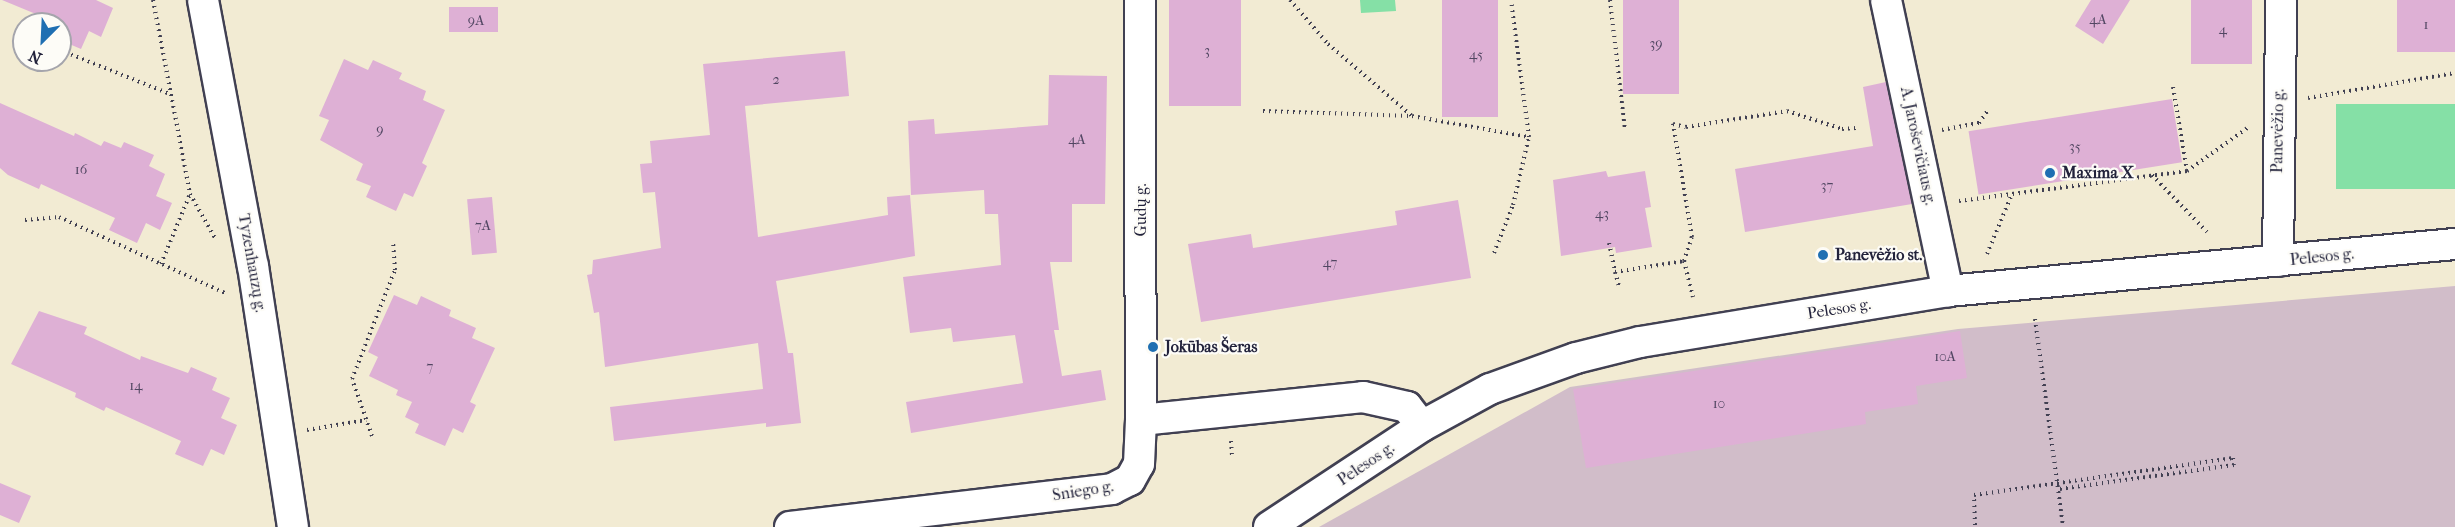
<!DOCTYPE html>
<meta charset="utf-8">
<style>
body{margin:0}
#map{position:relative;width:2455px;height:527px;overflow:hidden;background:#f2ebd3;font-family:"IM FELL French Canon",serif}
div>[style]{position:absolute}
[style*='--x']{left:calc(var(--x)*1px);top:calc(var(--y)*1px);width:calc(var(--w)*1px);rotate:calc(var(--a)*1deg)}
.industrial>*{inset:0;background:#d1bdc9}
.green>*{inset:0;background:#85e0a6;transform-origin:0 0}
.building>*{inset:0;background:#deb0d5;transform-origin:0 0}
.path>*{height:4px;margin-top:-2px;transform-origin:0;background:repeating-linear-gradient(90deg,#414052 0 1.5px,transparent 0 6px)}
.roads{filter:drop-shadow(2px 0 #414052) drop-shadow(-2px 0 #414052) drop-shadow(0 2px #414052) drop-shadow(0 -2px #414052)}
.street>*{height:30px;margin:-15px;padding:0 15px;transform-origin:15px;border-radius:15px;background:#fff}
.path-bridge>*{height:4px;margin-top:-2px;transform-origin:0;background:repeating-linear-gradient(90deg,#414052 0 1.5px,transparent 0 6px)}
.dots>*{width:16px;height:16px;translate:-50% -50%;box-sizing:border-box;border:3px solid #fdfcf7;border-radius:50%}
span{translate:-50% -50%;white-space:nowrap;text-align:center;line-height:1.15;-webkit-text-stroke:4.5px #fdfcf7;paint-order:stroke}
.number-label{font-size:14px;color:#514662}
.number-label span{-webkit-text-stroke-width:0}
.street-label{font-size:16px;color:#22223b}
.poi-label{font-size:16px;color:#22223b;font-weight:700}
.left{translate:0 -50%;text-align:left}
.north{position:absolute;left:12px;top:12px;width:60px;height:60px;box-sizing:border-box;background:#fdfcf7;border:2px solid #a5a5ac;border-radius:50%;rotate:204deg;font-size:16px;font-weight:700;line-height:24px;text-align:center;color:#22223b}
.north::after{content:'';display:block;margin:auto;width:21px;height:27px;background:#1f6fb2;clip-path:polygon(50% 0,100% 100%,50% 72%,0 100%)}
</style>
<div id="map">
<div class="industrial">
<div style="clip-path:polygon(2455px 286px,2455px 527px,1319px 527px,1570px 387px,1958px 329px)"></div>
</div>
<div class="green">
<div style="clip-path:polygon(1360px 0,1395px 0,1396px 11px,1361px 13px)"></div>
<div style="left:2455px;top:104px;width:85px;height:119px;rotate:90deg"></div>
</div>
<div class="building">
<div style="clip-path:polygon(2px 0,96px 0,113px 8px,101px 37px,89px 31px,81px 49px,60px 40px,60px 24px)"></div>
<div style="left:1169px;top:0;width:72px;height:106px"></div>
<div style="left:1442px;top:0;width:56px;height:117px"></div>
<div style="left:1623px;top:0;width:56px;height:94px"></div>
<div style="clip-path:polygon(2091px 0,2130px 0,2103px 44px,2075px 26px)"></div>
<div style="left:2191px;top:0;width:61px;height:64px"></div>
<div style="left:2397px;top:0;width:58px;height:52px"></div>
<div style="left:449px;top:7px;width:49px;height:25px"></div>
<div style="clip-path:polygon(845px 51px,849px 96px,745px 106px,758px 237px,888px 215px,887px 197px,910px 195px,915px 256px,776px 281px,788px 353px,793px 353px,801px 423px,766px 427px,766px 423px,614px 441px,610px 407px,763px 389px,758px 343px,605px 367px,599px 312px,594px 313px,587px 275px,592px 274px,593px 260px,661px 248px,655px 192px,643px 193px,640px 164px,652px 163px,650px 141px,710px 135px,703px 64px)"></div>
<div style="clip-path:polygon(344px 59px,368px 70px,373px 60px,402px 73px,399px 79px,426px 91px,423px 100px,445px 110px,422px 163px,427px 166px,413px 197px,404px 193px,396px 211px,366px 197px,371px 186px,356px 180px,363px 164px,320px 140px,329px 120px,319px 116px)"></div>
<div style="clip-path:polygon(1049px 75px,1107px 76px,1105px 204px,1072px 204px,1072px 262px,1050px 262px,1059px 330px,1054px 330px,1062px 376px,1101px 370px,1106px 400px,911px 433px,906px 402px,1023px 383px,1015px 335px,953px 342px,951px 328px,910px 333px,903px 277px,1001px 265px,998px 214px,985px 214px,984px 190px,911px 195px,908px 121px,934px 119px,935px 134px,1048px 125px)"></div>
<div style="clip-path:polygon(1886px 82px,1912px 204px,1745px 232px,1735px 169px,1873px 146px,1863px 87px)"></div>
<div style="left:2172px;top:99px;width:64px;height:206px;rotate:81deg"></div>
<div style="clip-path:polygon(0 103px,74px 136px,75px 133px,101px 146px,104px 141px,121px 148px,124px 142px,154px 155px,149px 166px,165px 174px,156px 196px,172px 203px,160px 230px,146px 223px,137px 243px,109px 230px,115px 218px,41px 184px,39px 189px,8px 175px,0 168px)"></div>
<div style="clip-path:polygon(1606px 171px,1608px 177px,1645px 171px,1651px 207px,1645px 208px,1652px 247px,1616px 253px,1615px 247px,1561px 256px,1553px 180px)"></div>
<div style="left:492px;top:197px;width:56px;height:25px;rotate:85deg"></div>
<div style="clip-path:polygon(1458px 200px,1471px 278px,1201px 322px,1188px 244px,1251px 234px,1253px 248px,1397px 225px,1395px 211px)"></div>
<div style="clip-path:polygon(394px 295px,417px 305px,421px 296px,451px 310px,449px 316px,476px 328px,472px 338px,495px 348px,470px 402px,476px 405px,463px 433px,453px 428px,445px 446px,415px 433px,419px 424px,405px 417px,412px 402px,396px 395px,398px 390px,369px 376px,378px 357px,368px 352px)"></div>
<div style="clip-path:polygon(39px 311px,87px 327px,84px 334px,140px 360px,141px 356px,188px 373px,191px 367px,217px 378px,212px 390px,230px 398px,221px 418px,237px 425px,224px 455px,211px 449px,203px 466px,175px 454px,181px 441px,106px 407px,104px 411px,75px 397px,76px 393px,11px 364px)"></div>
<div style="clip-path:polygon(1960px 331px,1967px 378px,1916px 386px,1918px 404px,1865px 412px,1866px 424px,1586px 468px,1573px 389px)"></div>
<div style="clip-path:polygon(0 483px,31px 496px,19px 523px,0 515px)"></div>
</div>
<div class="path">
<div style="--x:153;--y:0;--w:197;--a:79.2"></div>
<div style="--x:190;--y:194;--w:51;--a:60.4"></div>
<div style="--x:1290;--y:0;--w:58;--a:49.2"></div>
<div style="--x:1328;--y:44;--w:111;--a:40.6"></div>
<div style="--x:1412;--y:116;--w:119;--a:10.2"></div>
<div style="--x:1610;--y:0;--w:131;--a:83.4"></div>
<div style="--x:60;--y:50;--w:118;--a:21.8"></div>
<div style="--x:2173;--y:87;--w:85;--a:80.5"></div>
<div style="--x:2308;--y:98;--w:149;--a:-9.7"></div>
<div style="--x:1263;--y:111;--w:148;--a:1.9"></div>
<div style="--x:1942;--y:130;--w:38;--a:-11"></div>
<div style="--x:1979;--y:123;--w:16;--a:-55"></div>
<div style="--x:2152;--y:175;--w:79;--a:46"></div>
<div style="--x:1959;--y:201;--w:230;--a:-7.5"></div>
<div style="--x:2187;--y:171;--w:77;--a:-35.5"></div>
<div style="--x:25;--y:220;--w:34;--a:-5"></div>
<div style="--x:59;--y:217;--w:185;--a:24.6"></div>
<div style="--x:1609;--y:243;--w:30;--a:78"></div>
<div style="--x:1615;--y:272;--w:70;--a:-9.1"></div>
<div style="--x:1684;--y:261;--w:37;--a:76"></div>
<div style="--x:1494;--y:253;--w:52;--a:-68.4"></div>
<div style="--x:1513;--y:205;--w:70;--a:-76.8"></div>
<div style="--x:1529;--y:137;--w:138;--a:-97.5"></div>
<div style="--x:1987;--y:254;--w:65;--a:-67.4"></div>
<div style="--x:1684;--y:261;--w:25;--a:-72"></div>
<div style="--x:1692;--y:237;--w:115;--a:-99.5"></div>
<div style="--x:1673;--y:124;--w:13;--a:13"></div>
<div style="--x:1686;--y:127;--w:102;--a:-9"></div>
<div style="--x:1787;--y:111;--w:58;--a:18.1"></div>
<div style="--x:1842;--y:129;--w:14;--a:-4"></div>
<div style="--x:161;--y:264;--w:76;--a:-67.5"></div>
<div style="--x:1615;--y:272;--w:15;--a:74"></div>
<div style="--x:307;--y:430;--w:60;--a:-9.6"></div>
<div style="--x:372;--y:436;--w:60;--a:-109.3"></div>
<div style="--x:352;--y:379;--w:117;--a:-68.5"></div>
<div style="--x:395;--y:270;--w:29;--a:-94"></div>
<div style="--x:1231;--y:441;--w:14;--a:86"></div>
<div style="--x:1975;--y:525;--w:30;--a:-92"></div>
<div style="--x:1974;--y:495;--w:262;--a:-8.1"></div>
<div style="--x:2233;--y:458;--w:7;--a:82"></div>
<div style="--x:2234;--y:465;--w:178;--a:172.2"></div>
</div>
<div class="roads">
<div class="street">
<div style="--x:203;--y:0;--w:271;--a:79.4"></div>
<div style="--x:253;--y:266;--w:264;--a:81.3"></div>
<div style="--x:1140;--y:0;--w:420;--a:89.9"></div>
<div style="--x:1886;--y:0;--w:298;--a:78"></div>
<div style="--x:2278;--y:261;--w:261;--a:-89.3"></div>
<div style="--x:790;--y:527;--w:324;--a:-6.7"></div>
<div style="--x:1112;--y:489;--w:20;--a:-27"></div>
<div style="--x:1130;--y:480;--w:18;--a:-61"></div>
<div style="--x:1139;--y:464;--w:44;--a:-87.4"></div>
<div style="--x:1141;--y:420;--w:223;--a:-5.9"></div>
<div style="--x:1363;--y:397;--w:45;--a:12.8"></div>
<div style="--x:1407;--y:407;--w:24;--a:52"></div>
<div style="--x:1269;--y:527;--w:183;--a:-33.4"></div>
<div style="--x:1422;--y:426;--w:77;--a:-28.6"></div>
<div style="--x:1490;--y:389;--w:91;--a:-19.8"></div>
<div style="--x:1576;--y:358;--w:66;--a:-14"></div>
<div style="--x:1640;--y:342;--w:312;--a:-9.4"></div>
<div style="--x:1948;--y:291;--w:509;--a:-5.3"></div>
</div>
</div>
<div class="path-bridge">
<div style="--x:2035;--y:319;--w:210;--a:82.3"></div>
</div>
<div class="dots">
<div style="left:2050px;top:173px;background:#1f6fb2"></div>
<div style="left:1823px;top:255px;background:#1f6fb2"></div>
<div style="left:1153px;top:347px;background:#1f6fb2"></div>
</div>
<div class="number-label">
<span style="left:2098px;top:20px">4A</span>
<span style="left:476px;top:21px">9A</span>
<span style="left:2426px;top:25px">1</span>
<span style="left:2223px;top:30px">4</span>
<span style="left:1656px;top:44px">39</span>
<span style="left:1207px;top:51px">3</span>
<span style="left:1476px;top:55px">45</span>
<span style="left:776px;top:80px">2</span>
<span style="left:380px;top:130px">9</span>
<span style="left:1077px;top:140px">4A</span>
<span style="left:2075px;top:147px">35</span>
<span style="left:81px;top:170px">16</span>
<span style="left:1827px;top:186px">37</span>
<span style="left:1602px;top:214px">43</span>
<span style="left:483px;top:226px">7A</span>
<span style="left:1330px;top:263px">47</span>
<span style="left:1945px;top:357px">10A</span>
<span style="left:430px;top:367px">7</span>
<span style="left:136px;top:386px">14</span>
<span style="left:1719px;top:404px">10</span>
</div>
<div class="street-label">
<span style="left:2278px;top:131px;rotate:-89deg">Panevėžio g.</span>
<span style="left:1918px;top:146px;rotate:78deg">A. Jaroševičiaus g.</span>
<span style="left:1141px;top:210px;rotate:-90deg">Gudų g.</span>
<span style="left:2322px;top:257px;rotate:-6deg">Pelesos g.</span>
<span style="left:252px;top:263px;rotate:80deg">Tyzenhauzų g.</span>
<span style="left:1839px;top:309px;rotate:-9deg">Pelesos g.</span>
<span style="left:1366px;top:464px;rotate:-34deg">Pelesos g.</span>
<span style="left:1083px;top:491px;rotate:-9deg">Sniego g.</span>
</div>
<div class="poi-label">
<span class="left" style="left:2062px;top:173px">Maxima X</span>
<span class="left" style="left:1835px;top:255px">Panevėžio st.</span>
<span class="left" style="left:1165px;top:347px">Jokūbas Šeras</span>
</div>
<div class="north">N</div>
</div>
